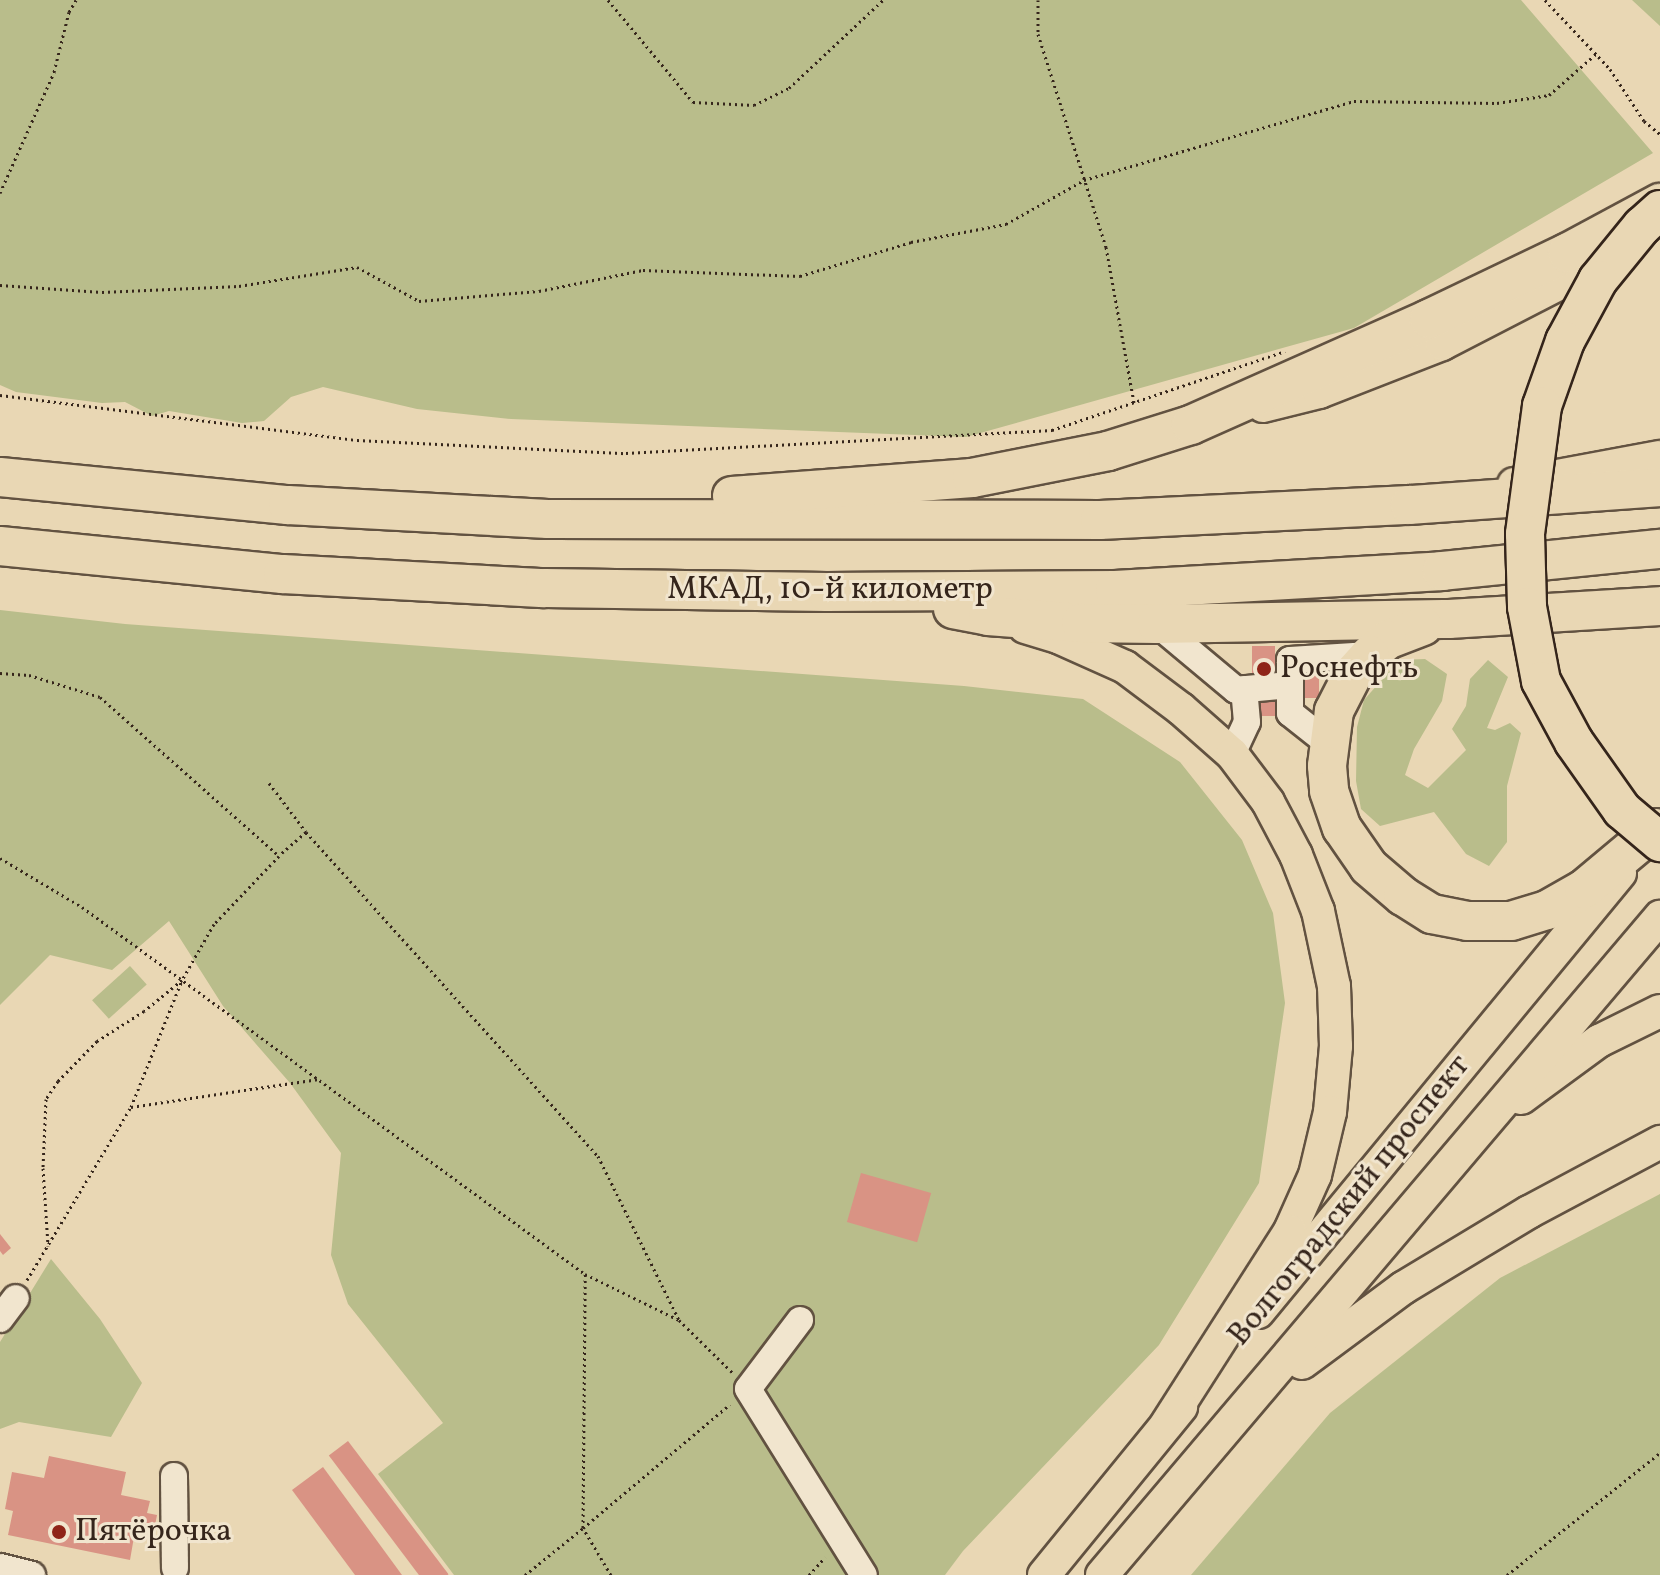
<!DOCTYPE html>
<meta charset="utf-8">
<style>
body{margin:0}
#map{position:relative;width:1660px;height:1575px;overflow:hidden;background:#e9d7b4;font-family:Vollkorn,serif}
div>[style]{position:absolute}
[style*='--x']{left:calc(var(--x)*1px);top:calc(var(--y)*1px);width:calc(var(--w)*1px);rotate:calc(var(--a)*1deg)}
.green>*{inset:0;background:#b9bd8b;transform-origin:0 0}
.building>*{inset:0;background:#d99384;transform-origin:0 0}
.path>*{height:3px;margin-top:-1.5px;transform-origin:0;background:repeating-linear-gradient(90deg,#35251b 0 2px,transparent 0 6px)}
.roads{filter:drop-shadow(2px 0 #625241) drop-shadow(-2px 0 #625241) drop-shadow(0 2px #625241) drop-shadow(0 -2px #625241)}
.minor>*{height:26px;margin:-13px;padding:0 13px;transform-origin:13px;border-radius:13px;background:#f1e5ce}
.major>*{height:32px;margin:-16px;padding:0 16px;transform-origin:16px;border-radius:16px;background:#e9d7b4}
.highway>*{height:38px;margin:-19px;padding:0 19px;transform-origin:19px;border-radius:19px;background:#e9d7b4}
.bridges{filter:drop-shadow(2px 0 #35251b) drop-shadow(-2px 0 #35251b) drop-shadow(0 2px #35251b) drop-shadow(0 -2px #35251b)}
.highway-bridge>*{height:38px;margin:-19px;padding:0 19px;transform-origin:19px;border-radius:19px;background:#e9d7b4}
.dots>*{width:22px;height:22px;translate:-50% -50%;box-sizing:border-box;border:4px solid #f1e5ce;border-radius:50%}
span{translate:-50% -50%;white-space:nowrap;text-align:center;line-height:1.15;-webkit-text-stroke:6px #f1e5ce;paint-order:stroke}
.street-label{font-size:32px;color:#35251b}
.poi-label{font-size:32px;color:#35251b}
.left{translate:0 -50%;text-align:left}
</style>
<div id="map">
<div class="green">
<div style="clip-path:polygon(0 0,1521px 0,1653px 153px,1354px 328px,966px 437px,511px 419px,417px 409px,323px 387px,291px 397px,264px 421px,242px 423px,169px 411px,152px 416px,125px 402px,102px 403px,16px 392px,0 385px)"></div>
<div style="clip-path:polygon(1632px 0,1660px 0,1660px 26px)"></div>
<div style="clip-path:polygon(0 610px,125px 624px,964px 686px,1083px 699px,1180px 762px,1242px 840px,1273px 913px,1285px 1003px,1259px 1183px,1159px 1345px,963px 1551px,945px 1575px,454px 1575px,378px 1474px,443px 1423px,348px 1304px,331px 1255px,341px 1153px,290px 1083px,223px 1006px,169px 921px,112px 970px,50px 955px,0 1005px)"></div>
<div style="clip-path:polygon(1425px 659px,1447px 674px,1442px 701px,1414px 749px,1405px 775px,1428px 788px,1466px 750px,1452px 729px,1466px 706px,1470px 679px,1488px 660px,1508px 677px,1487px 728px,1495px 730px,1510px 723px,1521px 733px,1507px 786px,1507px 842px,1489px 866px,1466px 854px,1434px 812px,1380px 826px,1361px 809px,1356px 781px,1357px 727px,1364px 700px,1399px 660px)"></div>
<div style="left:130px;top:966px;width:25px;height:51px;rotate:48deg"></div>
<div style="clip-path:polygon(1660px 1194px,1660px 1575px,1191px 1575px,1330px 1413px,1500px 1278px)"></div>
<div style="clip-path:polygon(51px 1259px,100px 1319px,142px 1383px,111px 1437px,19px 1422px,0 1429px,0 1342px)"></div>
</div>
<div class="building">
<div style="left:1252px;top:646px;width:23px;height:37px"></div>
<div style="left:1304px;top:668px;width:15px;height:30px"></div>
<div style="left:1256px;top:692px;width:19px;height:24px"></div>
<div style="left:861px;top:1173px;width:73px;height:51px;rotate:16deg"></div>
<div style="clip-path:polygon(0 1234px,11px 1248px,3px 1255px,0 1251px)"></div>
<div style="left:348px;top:1441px;width:167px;height:24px;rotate:53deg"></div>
<div style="clip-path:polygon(49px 1456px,126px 1472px,121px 1495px,150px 1501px,147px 1513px,157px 1515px,152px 1541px,134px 1537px,130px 1560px,8px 1535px,13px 1511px,5px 1509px,12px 1472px,44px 1478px)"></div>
<div style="clip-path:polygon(323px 1467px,402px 1575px,355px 1575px,292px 1490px)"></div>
</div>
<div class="path">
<div style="--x:608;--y:0;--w:133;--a:50.2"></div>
<div style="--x:693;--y:102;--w:61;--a:2.8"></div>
<div style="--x:754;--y:105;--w:39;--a:-26"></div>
<div style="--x:789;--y:88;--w:129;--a:-43.1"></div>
<div style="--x:1038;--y:0;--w:34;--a:90"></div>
<div style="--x:1038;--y:34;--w:224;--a:72.3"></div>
<div style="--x:1106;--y:247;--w:158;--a:79.8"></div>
<div style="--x:1545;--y:0;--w:95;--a:46.7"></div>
<div style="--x:1610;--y:69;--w:62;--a:56.8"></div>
<div style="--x:1644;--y:121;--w:21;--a:39"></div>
<div style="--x:0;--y:193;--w:133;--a:-65.9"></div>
<div style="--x:54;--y:72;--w:62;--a:-76"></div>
<div style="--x:69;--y:12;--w:14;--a:-60"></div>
<div style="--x:0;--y:285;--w:102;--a:3.9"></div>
<div style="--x:102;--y:292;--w:137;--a:-2.5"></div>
<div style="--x:239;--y:286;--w:120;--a:-9.1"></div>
<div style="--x:357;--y:267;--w:71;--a:28.7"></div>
<div style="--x:419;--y:301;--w:120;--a:-4.8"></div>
<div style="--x:539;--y:291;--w:106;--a:-11.4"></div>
<div style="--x:643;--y:270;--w:157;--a:2.2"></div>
<div style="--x:800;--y:276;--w:116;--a:-17"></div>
<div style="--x:911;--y:242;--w:97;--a:-10.7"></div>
<div style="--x:1006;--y:224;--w:90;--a:-29.4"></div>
<div style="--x:1084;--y:180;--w:281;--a:-16.3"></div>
<div style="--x:1354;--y:101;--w:143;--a:0.8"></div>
<div style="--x:1497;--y:103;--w:53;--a:-8.7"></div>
<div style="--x:1549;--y:95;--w:62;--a:-41.1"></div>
<div style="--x:0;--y:395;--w:360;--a:7.2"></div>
<div style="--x:357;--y:440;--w:269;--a:2.8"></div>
<div style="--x:626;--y:453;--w:427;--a:-3.1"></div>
<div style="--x:1052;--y:430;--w:246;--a:-18.7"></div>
<div style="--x:0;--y:673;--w:29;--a:4"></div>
<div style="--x:29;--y:675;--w:74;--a:17.2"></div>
<div style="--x:100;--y:697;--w:239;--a:41.6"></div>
<div style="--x:279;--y:856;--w:94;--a:133.7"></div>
<div style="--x:214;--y:924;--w:64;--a:119.7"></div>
<div style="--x:182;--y:980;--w:49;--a:140.8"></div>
<div style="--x:144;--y:1011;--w:56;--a:147.4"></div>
<div style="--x:97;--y:1041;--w:56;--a:134.3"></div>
<div style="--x:58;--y:1081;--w:22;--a:124"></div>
<div style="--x:46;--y:1099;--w:69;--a:92.5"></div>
<div style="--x:43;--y:1168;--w:78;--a:86.3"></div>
<div style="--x:269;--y:783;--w:61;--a:52.9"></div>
<div style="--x:306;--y:832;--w:35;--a:139"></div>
<div style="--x:306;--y:832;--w:436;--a:48"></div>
<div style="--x:598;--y:1156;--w:183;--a:63.7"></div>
<div style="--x:0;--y:858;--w:96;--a:30.9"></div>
<div style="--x:82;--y:907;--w:623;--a:36.12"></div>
<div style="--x:585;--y:1274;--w:105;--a:26.1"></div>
<div style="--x:679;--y:1320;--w:77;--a:44.5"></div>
<div style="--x:131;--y:1107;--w:137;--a:-68.1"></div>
<div style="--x:27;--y:1280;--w:202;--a:-59"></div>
<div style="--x:131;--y:1107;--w:190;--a:-8.5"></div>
<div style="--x:525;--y:1575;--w:75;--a:-39"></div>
<div style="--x:583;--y:1528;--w:254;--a:-89.5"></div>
<div style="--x:611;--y:1575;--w:55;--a:-120.8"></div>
<div style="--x:583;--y:1528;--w:192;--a:-40.1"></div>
<div style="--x:809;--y:1575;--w:24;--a:-48"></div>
<div style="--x:1507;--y:1575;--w:196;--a:-38.6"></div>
</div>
<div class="roads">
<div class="minor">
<div style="--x:1157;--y:624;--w:103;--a:39.9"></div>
<div style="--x:1236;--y:690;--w:54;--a:-5.3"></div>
<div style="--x:1290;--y:685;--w:25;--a:-90"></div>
<div style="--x:1290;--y:660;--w:80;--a:-3.6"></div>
<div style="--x:1290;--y:685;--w:28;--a:90"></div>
<div style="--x:1290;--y:713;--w:50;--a:38.5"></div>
<div style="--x:1232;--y:754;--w:35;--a:-65"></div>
<div style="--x:1247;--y:722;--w:33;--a:-95"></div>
<div style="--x:0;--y:1319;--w:26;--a:-53"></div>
<div style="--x:800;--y:1320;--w:86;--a:127"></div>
<div style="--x:748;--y:1389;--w:219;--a:58.1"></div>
<div style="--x:174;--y:1476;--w:92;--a:89.4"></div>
<div style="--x:0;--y:1567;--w:33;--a:14"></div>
</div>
<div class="major">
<div style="--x:1263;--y:406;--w:58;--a:-14"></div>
<div style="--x:1319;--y:392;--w:132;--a:-21.3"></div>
<div style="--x:1442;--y:344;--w:196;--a:-27.3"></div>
<div style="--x:1514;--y:484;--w:148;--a:-10.5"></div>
<div style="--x:1025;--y:627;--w:37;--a:17"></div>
<div style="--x:1060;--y:638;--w:71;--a:24"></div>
<div style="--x:1125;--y:667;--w:70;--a:36.9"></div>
<div style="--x:1181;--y:709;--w:68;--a:41.4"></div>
<div style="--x:1232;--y:754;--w:60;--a:53.1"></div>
<div style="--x:1268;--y:802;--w:60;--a:62.2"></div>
<div style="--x:1296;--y:855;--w:60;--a:68.6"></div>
<div style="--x:1318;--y:911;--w:77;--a:78"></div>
<div style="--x:1334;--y:986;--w:60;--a:88.1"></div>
<div style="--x:1336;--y:1046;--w:66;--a:95.2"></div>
<div style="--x:1330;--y:1112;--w:65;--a:103.4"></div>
<div style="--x:1315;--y:1175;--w:61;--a:114.1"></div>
<div style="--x:1290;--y:1231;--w:228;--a:122.6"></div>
<div style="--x:1521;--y:1098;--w:97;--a:-36.2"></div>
<div style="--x:1599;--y:1041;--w:68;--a:-26.2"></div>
<div style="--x:1258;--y:1312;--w:569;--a:-50.49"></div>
<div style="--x:1302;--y:1363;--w:126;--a:-36.6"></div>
<div style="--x:1403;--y:1288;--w:147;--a:-31.1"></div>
<div style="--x:1529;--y:1212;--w:149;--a:-28.1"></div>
<div style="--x:1044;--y:1575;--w:217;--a:-50.8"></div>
<div style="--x:1102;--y:1575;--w:863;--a:-49.7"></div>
</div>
<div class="highway">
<div style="--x:0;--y:477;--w:289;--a:5.6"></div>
<div style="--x:288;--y:505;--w:260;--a:3.1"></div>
<div style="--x:548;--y:519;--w:552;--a:0.1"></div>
<div style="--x:1100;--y:520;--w:310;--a:-2.8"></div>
<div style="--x:1410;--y:505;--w:251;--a:-4.1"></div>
<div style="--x:732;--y:496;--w:241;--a:-4.3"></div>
<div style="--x:972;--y:478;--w:139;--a:-11.2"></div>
<div style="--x:1108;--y:451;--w:87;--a:-17.4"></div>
<div style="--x:1191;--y:425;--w:261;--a:-24"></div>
<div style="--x:1429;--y:319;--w:153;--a:-25.6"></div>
<div style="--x:1567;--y:253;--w:106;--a:-28.3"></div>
<div style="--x:0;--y:546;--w:284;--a:5.7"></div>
<div style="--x:283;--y:574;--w:262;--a:3.1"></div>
<div style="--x:545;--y:588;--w:282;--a:0.8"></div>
<div style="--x:827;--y:592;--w:288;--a:-0.4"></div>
<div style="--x:1115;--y:590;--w:328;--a:-3.3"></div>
<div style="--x:1442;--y:571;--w:219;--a:-5.8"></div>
<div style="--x:953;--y:609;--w:36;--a:11"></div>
<div style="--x:988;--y:616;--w:93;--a:4.3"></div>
<div style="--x:1081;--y:623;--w:76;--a:0.8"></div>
<div style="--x:1157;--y:624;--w:292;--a:-1"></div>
<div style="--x:1449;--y:619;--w:211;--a:-3.5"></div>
<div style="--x:1423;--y:626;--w:39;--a:159"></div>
<div style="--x:1387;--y:640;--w:23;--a:139"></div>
<div style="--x:1370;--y:655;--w:25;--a:132"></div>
<div style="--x:1353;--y:674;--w:42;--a:117.2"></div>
<div style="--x:1334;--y:711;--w:55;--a:97.3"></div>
<div style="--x:1327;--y:766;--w:25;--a:85"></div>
<div style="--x:1329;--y:791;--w:39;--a:71"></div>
<div style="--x:1342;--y:828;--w:47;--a:55.3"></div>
<div style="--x:1369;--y:867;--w:45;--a:40.5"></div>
<div style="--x:1403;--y:896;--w:34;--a:32"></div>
<div style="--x:1432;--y:914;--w:36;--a:11"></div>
<div style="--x:1467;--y:921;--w:44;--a:0"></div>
<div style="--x:1511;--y:921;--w:38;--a:-17"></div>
<div style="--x:1547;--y:910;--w:43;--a:-29.6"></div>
<div style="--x:1584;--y:889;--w:95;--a:-39.9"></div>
</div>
</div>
<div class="bridges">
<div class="highway-bridge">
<div style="--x:1660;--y:210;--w:24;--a:138"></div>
<div style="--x:1642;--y:226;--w:70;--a:129.2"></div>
<div style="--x:1598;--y:280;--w:69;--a:118.4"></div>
<div style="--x:1565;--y:341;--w:69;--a:109.5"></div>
<div style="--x:1542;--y:406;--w:129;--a:97.6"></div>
<div style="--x:1525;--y:534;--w:73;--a:88.4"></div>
<div style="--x:1527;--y:607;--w:75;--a:79.3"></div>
<div style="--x:1541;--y:681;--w:69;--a:61.6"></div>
<div style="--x:1574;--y:742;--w:83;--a:54.8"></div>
<div style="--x:1622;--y:810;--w:50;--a:40.1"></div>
</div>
</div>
<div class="dots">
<div style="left:1264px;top:669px;background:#8f2418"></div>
<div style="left:59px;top:1532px;background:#8f2418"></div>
</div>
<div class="street-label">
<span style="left:830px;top:590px">МКАД, 10-й километр</span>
<span style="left:1350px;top:1201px;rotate:-51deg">Волгоградский проспект</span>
</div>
<div class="poi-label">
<span class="left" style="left:1280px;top:669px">Роснефть</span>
<span class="left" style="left:75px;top:1532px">Пятёрочка</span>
</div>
</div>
